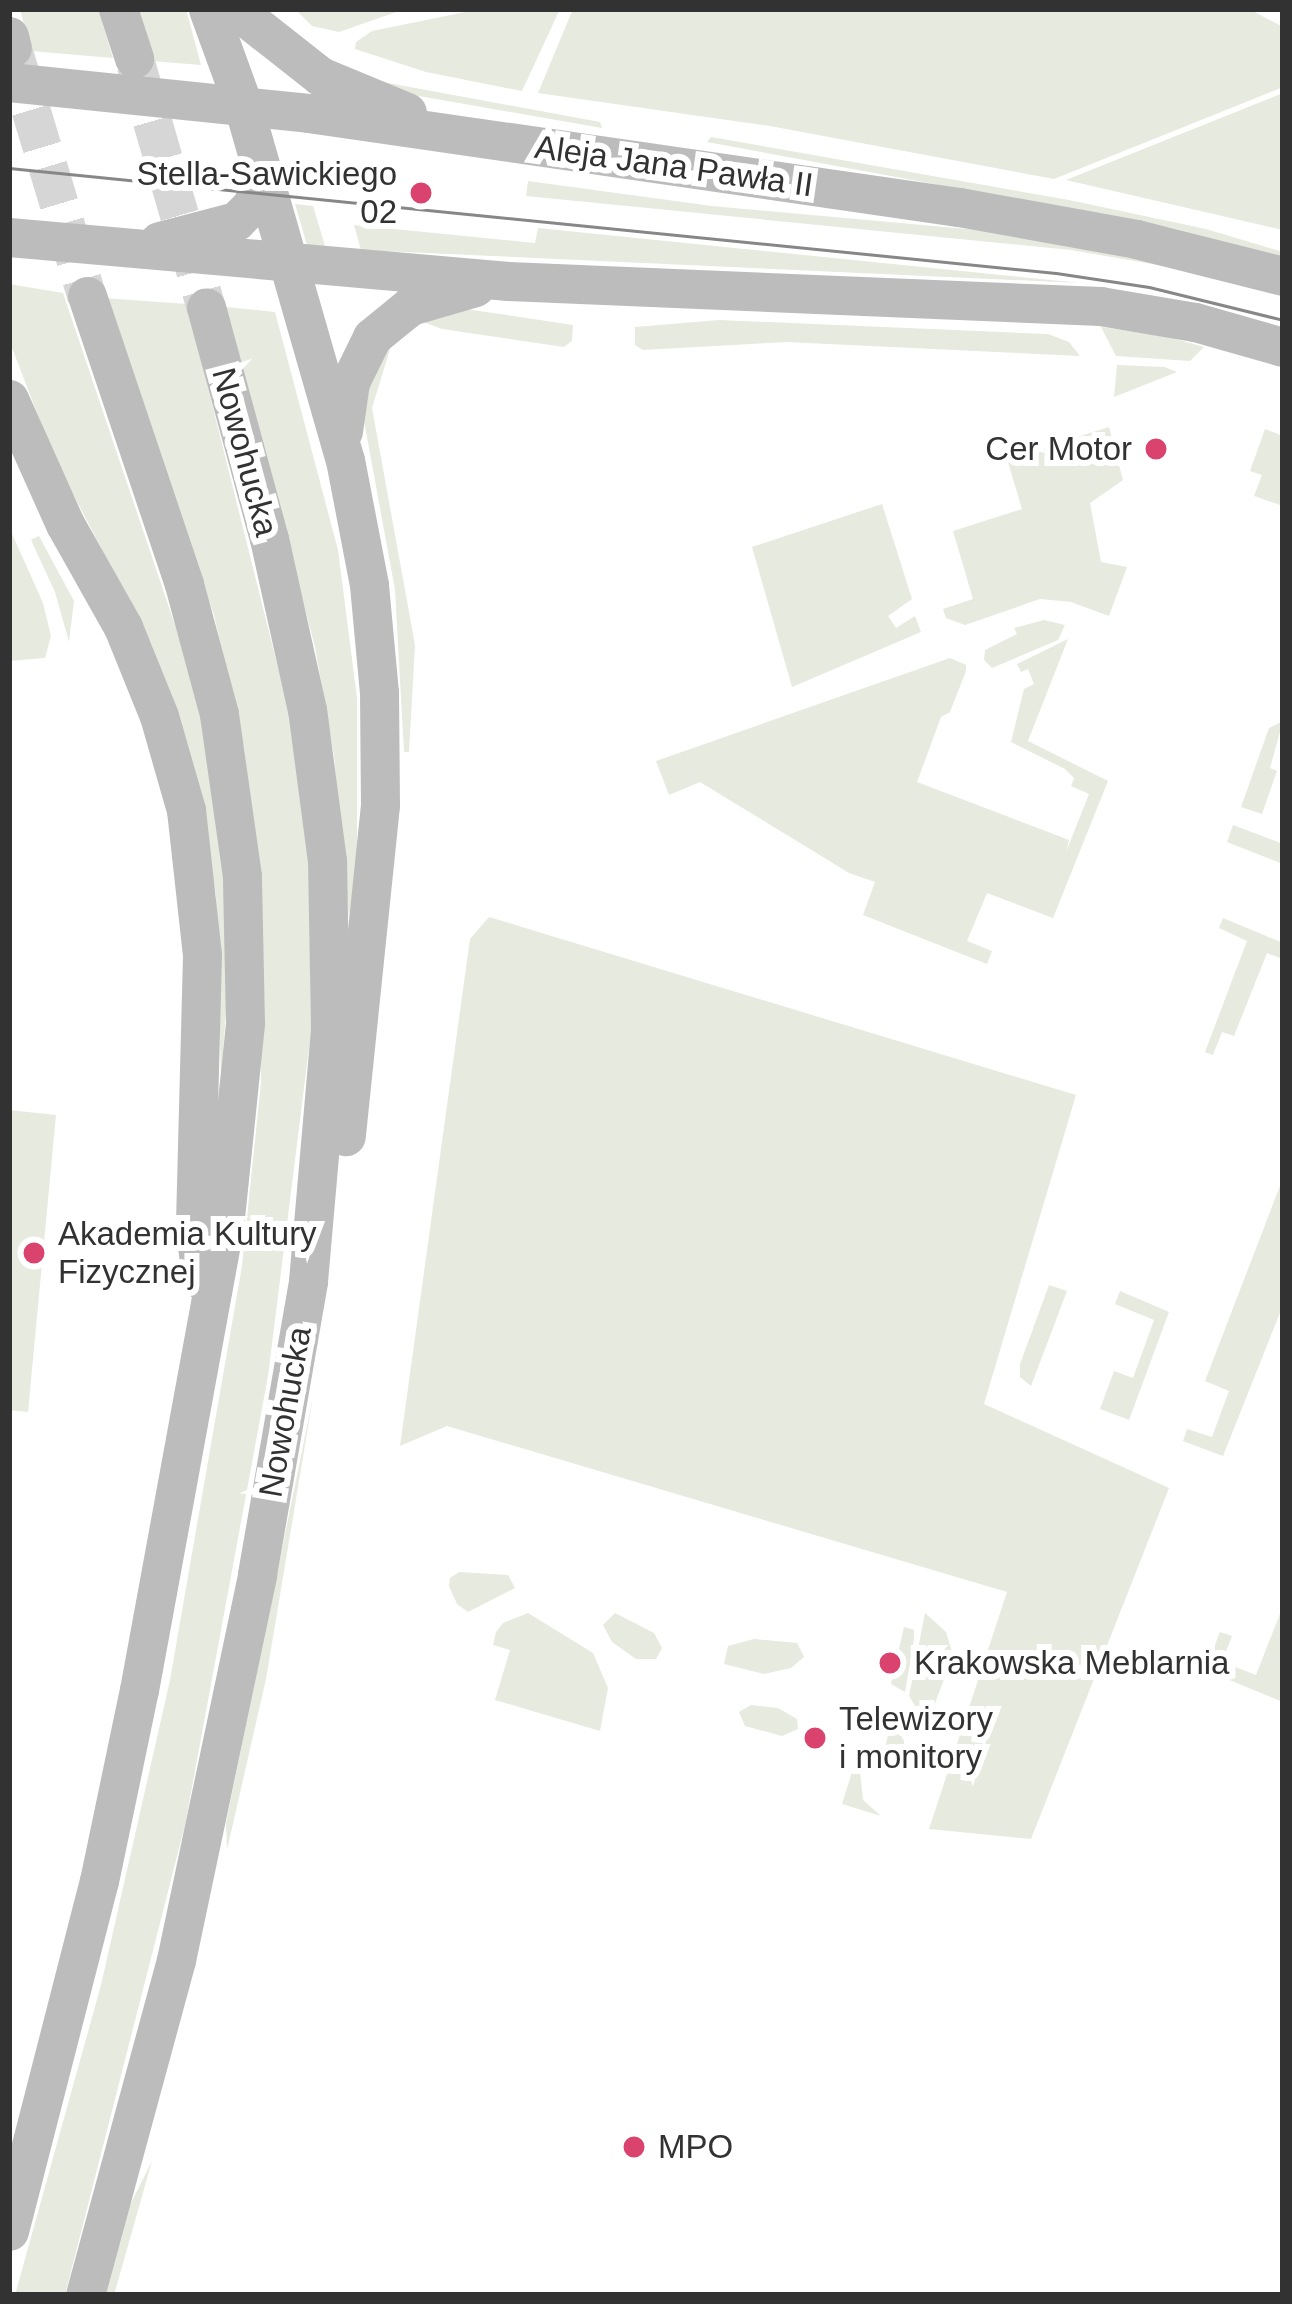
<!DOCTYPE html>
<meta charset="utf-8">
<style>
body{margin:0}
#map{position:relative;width:1292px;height:2304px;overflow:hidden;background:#fff;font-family:Helvetica,sans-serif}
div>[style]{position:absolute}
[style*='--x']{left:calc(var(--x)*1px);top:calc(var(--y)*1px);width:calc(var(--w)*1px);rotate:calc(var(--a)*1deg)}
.green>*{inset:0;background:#e7eade}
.secondary-tunnel>*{height:39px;margin-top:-19.5px;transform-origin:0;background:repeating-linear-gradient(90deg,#d6d6d6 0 39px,transparent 0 59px)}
.secondary>*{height:39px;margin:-19.5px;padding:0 19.5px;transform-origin:19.5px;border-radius:19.5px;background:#bcbcbc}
.tram>*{height:3px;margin:-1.5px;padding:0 1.5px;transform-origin:1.5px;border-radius:1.5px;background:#878787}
.dots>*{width:33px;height:33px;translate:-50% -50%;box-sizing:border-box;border:6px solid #fff;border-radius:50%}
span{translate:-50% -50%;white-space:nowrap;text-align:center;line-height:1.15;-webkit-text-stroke:12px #fff;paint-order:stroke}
.street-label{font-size:33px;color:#323232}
.poi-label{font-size:33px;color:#323232}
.right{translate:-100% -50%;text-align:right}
.left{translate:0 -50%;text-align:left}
.frame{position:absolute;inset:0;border:12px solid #323232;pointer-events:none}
</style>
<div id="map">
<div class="green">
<div style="clip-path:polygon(20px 9px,98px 9px,113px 58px,31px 51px)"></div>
<div style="clip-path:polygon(136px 9px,186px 9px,201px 65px,152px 61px)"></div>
<div style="clip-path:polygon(295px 9px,405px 9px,339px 32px,312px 26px)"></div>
<div style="clip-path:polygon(480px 9px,560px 9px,522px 91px,426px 72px,355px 49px,356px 42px,372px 31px)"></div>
<div style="clip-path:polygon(573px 9px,1249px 9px,1283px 27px,1283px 87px,1054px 179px,770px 126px,538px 93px)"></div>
<div style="clip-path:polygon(383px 82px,600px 122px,602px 128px,402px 93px)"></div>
<div style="clip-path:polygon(1283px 93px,1283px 230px,1066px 180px)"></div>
<div style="clip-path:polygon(711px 137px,1069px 200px,1206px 229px,1283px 252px,1283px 257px,1172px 228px,707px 142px)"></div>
<div style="clip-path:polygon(528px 181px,712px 206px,1000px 232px,1157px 259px,1246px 281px,1283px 295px,1204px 273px,1071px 250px,526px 196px)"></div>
<div style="clip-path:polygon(295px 204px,313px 206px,325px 246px,307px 245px)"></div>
<div style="clip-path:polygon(354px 225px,535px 243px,538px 228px,1080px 283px,361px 250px)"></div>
<div style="clip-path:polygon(9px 284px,63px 293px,181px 643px,209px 750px,222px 845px,228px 984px,221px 1080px,216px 895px,196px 780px,152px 646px,57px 463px,32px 400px,9px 340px)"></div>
<div style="clip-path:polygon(103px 298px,187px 304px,291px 720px,309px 868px,311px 1032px,268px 1376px,185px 1825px,65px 2295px,15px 2295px,101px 1985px,170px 1680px,242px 1266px,261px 1082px,262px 901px,244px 748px,214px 615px)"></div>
<div style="clip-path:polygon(226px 307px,275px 312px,338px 550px,357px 698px,357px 864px,349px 918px,334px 756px,315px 647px)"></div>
<div style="clip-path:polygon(459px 308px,573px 325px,572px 341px,564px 347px,442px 329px,415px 319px)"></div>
<div style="clip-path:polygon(719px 320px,1048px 334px,1069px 342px,1080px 356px,786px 342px,643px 350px,635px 345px,635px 327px)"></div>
<div style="clip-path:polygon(1101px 327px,1165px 336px,1204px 347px,1190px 361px,1116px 356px)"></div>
<div style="clip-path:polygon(391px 346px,372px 408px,415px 645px,409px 752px,404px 752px,395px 590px,362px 410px,375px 358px)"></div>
<div style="clip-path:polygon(1117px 365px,1165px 367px,1177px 372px,1114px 397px)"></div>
<div style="clip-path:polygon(1109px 427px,1123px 480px,1090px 503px,1101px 562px,1127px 567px,1109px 616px,1071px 602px,1040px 599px,965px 625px,946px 618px,943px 609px,973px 599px,953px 531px,1022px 509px,1007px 459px)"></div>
<div style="clip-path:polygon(1265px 429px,1283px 436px,1283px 506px,1254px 496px,1262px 475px,1250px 471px)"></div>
<div style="clip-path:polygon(882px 504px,912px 599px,888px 616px,896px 628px,915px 616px,921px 632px,792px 687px,752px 547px)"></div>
<div style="clip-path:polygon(9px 527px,43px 603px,51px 636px,45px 658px,9px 661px)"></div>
<div style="clip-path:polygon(39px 536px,74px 601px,69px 642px,55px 592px,31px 540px)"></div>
<div style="clip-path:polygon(1044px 620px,1065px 625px,1058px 640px,992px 668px,984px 660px,985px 650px,1017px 634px,1014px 628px)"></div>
<div style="clip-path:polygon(1068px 639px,1028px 741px,1108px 781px,1053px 918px,987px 893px,967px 941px,992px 951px,987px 964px,863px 915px,875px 882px,849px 873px,700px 782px,669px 795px,656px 761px,950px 658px,966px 665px,966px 671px,950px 712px,941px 717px,917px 782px,1069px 840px,1066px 852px,1089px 794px,1071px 786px,1074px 778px,1065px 769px,1011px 742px,1024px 689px,1034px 684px,1028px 669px,1021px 672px,1017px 664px)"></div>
<div style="clip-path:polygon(1283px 721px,1270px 768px,1277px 771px,1262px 814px,1241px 807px,1269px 728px)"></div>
<div style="clip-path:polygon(1233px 825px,1283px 844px,1283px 864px,1227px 842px)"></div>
<div style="clip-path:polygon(489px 917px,1076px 1095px,984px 1404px,1169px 1488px,1031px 1839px,929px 1829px,1007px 1592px,447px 1426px,400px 1446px,470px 939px)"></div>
<div style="clip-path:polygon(1223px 918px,1283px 943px,1283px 959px,1267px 953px,1234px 1036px,1222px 1032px,1213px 1055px,1205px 1052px,1247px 941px,1219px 928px)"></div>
<div style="clip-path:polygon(9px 1110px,56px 1115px,28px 1412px,9px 1410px)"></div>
<div style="clip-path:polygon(1283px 1178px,1283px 1305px,1223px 1456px,1183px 1441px,1187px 1429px,1212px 1437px,1229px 1391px,1205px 1381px)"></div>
<div style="clip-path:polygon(1049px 1285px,1067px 1291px,1031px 1386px,1020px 1377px,1020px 1364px)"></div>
<div style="clip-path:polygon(1120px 1291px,1169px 1312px,1129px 1420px,1100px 1409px,1114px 1371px,1133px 1378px,1154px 1320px,1115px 1304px)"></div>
<div style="clip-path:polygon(313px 1397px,266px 1679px,227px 1850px,226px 1823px)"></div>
<div style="clip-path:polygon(459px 1572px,508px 1575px,515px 1588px,468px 1612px,457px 1604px,449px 1586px,450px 1578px)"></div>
<div style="clip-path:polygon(1283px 1606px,1283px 1702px,1205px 1670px,1220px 1632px,1232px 1636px,1222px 1662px,1256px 1675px)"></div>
<div style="clip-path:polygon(528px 1613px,593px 1653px,608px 1688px,600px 1731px,495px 1700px,510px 1650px,493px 1645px,496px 1632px,503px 1623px)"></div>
<div style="clip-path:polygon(615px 1613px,654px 1633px,662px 1648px,656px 1659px,636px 1659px,612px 1642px,603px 1625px)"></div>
<div style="clip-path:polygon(925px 1613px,946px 1632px,953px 1655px,927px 1725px,909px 1696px)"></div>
<div style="clip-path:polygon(904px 1627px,914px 1630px,914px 1639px,905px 1692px,891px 1684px)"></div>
<div style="clip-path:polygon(754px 1639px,797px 1643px,804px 1657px,791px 1668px,764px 1674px,724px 1664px,728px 1646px)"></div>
<div style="clip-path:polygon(751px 1705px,778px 1708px,797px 1719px,798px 1729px,782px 1736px,745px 1726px,739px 1712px)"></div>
<div style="clip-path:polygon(892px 1719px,904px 1741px,905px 1761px,883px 1756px)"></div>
<div style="clip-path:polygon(857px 1756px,866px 1759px,860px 1771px,863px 1800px,881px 1816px,842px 1804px)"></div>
<div style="clip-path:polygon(152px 2161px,114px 2295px,103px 2295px,126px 2213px)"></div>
</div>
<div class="secondary-tunnel">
<div style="--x:14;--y:53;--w:254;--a:73.3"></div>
<div style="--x:136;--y:64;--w:253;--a:73.9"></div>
</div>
<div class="secondary">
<div style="--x:118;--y:9;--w:52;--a:71.9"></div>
<div style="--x:208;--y:9;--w:102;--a:70"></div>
<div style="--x:243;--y:105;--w:369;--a:74"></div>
<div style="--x:345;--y:460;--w:127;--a:79.1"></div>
<div style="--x:369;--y:585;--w:107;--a:84.7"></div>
<div style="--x:379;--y:692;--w:113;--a:89.5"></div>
<div style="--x:380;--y:805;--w:333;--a:95.9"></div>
<div style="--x:235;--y:9;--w:108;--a:38.2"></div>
<div style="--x:320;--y:76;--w:94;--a:22.5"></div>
<div style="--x:9;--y:36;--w:12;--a:76"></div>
<div style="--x:9;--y:82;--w:301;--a:5.9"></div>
<div style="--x:308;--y:113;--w:658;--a:8.22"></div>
<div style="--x:959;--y:207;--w:180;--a:10.2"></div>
<div style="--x:1136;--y:239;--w:152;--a:14.1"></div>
<div style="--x:9;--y:237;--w:501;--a:5.04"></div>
<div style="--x:508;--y:281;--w:593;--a:2.42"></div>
<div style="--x:1100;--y:306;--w:96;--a:9.6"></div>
<div style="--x:1195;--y:322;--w:91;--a:15.9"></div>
<div style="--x:159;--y:241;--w:80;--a:-14.6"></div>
<div style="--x:236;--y:221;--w:23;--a:-45"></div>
<div style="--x:252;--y:205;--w:30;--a:-70"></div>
<div style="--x:9;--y:399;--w:137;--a:65.9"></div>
<div style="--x:65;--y:524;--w:118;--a:60.6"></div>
<div style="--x:123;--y:627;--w:96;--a:68"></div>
<div style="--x:159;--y:716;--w:98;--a:74"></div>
<div style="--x:186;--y:810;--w:146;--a:83.7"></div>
<div style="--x:202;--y:955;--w:273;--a:91.5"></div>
<div style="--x:195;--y:1228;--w:52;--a:83.4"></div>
<div style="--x:343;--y:431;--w:49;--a:-81.9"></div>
<div style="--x:350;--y:382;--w:50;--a:-63.9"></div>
<div style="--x:372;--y:337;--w:49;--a:-39.2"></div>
<div style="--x:410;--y:306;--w:68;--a:-16.3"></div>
<div style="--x:9;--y:2231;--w:361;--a:-75.6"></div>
<div style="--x:99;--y:1881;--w:195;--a:-78.2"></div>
<div style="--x:139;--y:1690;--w:471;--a:-79.6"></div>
<div style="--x:224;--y:1227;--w:205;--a:-84.1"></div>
<div style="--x:245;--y:1023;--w:147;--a:-91.2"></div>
<div style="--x:242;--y:876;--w:164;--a:-98.1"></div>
<div style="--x:219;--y:714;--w:135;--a:-105.1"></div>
<div style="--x:184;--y:584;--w:304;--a:-108.6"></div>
<div style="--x:85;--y:2295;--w:347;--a:-74.8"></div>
<div style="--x:176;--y:1960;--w:394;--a:-78.1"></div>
<div style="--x:257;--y:1574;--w:297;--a:-80.1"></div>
<div style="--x:308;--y:1281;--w:252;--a:-85"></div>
<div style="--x:330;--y:1030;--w:169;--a:-91"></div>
<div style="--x:327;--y:861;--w:152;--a:-97.5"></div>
<div style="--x:307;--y:710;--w:175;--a:-102.5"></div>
<div style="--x:269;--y:539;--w:240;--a:-105.2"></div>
</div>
<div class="tram">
<div style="--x:9;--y:168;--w:1052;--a:5.73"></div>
<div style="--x:1056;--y:273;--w:94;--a:8.6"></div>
<div style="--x:1149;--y:287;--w:138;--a:13.8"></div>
</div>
<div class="dots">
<div style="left:421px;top:193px;background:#da436d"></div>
<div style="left:1156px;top:449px;background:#da436d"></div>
<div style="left:34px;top:1253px;background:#da436d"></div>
<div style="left:890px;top:1663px;background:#da436d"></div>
<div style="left:815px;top:1738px;background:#da436d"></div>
<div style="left:634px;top:2147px;background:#da436d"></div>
</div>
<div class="street-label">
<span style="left:674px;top:166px;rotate:8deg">Aleja Jana Pawła II</span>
<span style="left:245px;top:452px;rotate:75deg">Nowohucka</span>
<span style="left:285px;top:1412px;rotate:-80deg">Nowohucka</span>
</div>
<div class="poi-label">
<span class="right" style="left:397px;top:193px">Stella-Sawickiego<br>02</span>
<span class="right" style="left:1132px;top:449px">Cer Motor</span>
<span class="left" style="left:58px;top:1253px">Akademia Kultury<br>Fizycznej</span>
<span class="left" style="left:914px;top:1663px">Krakowska Meblarnia</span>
<span class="left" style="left:839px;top:1738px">Telewizory<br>i monitory</span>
<span class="left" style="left:658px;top:2147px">MPO</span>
</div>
<div class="frame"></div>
</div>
